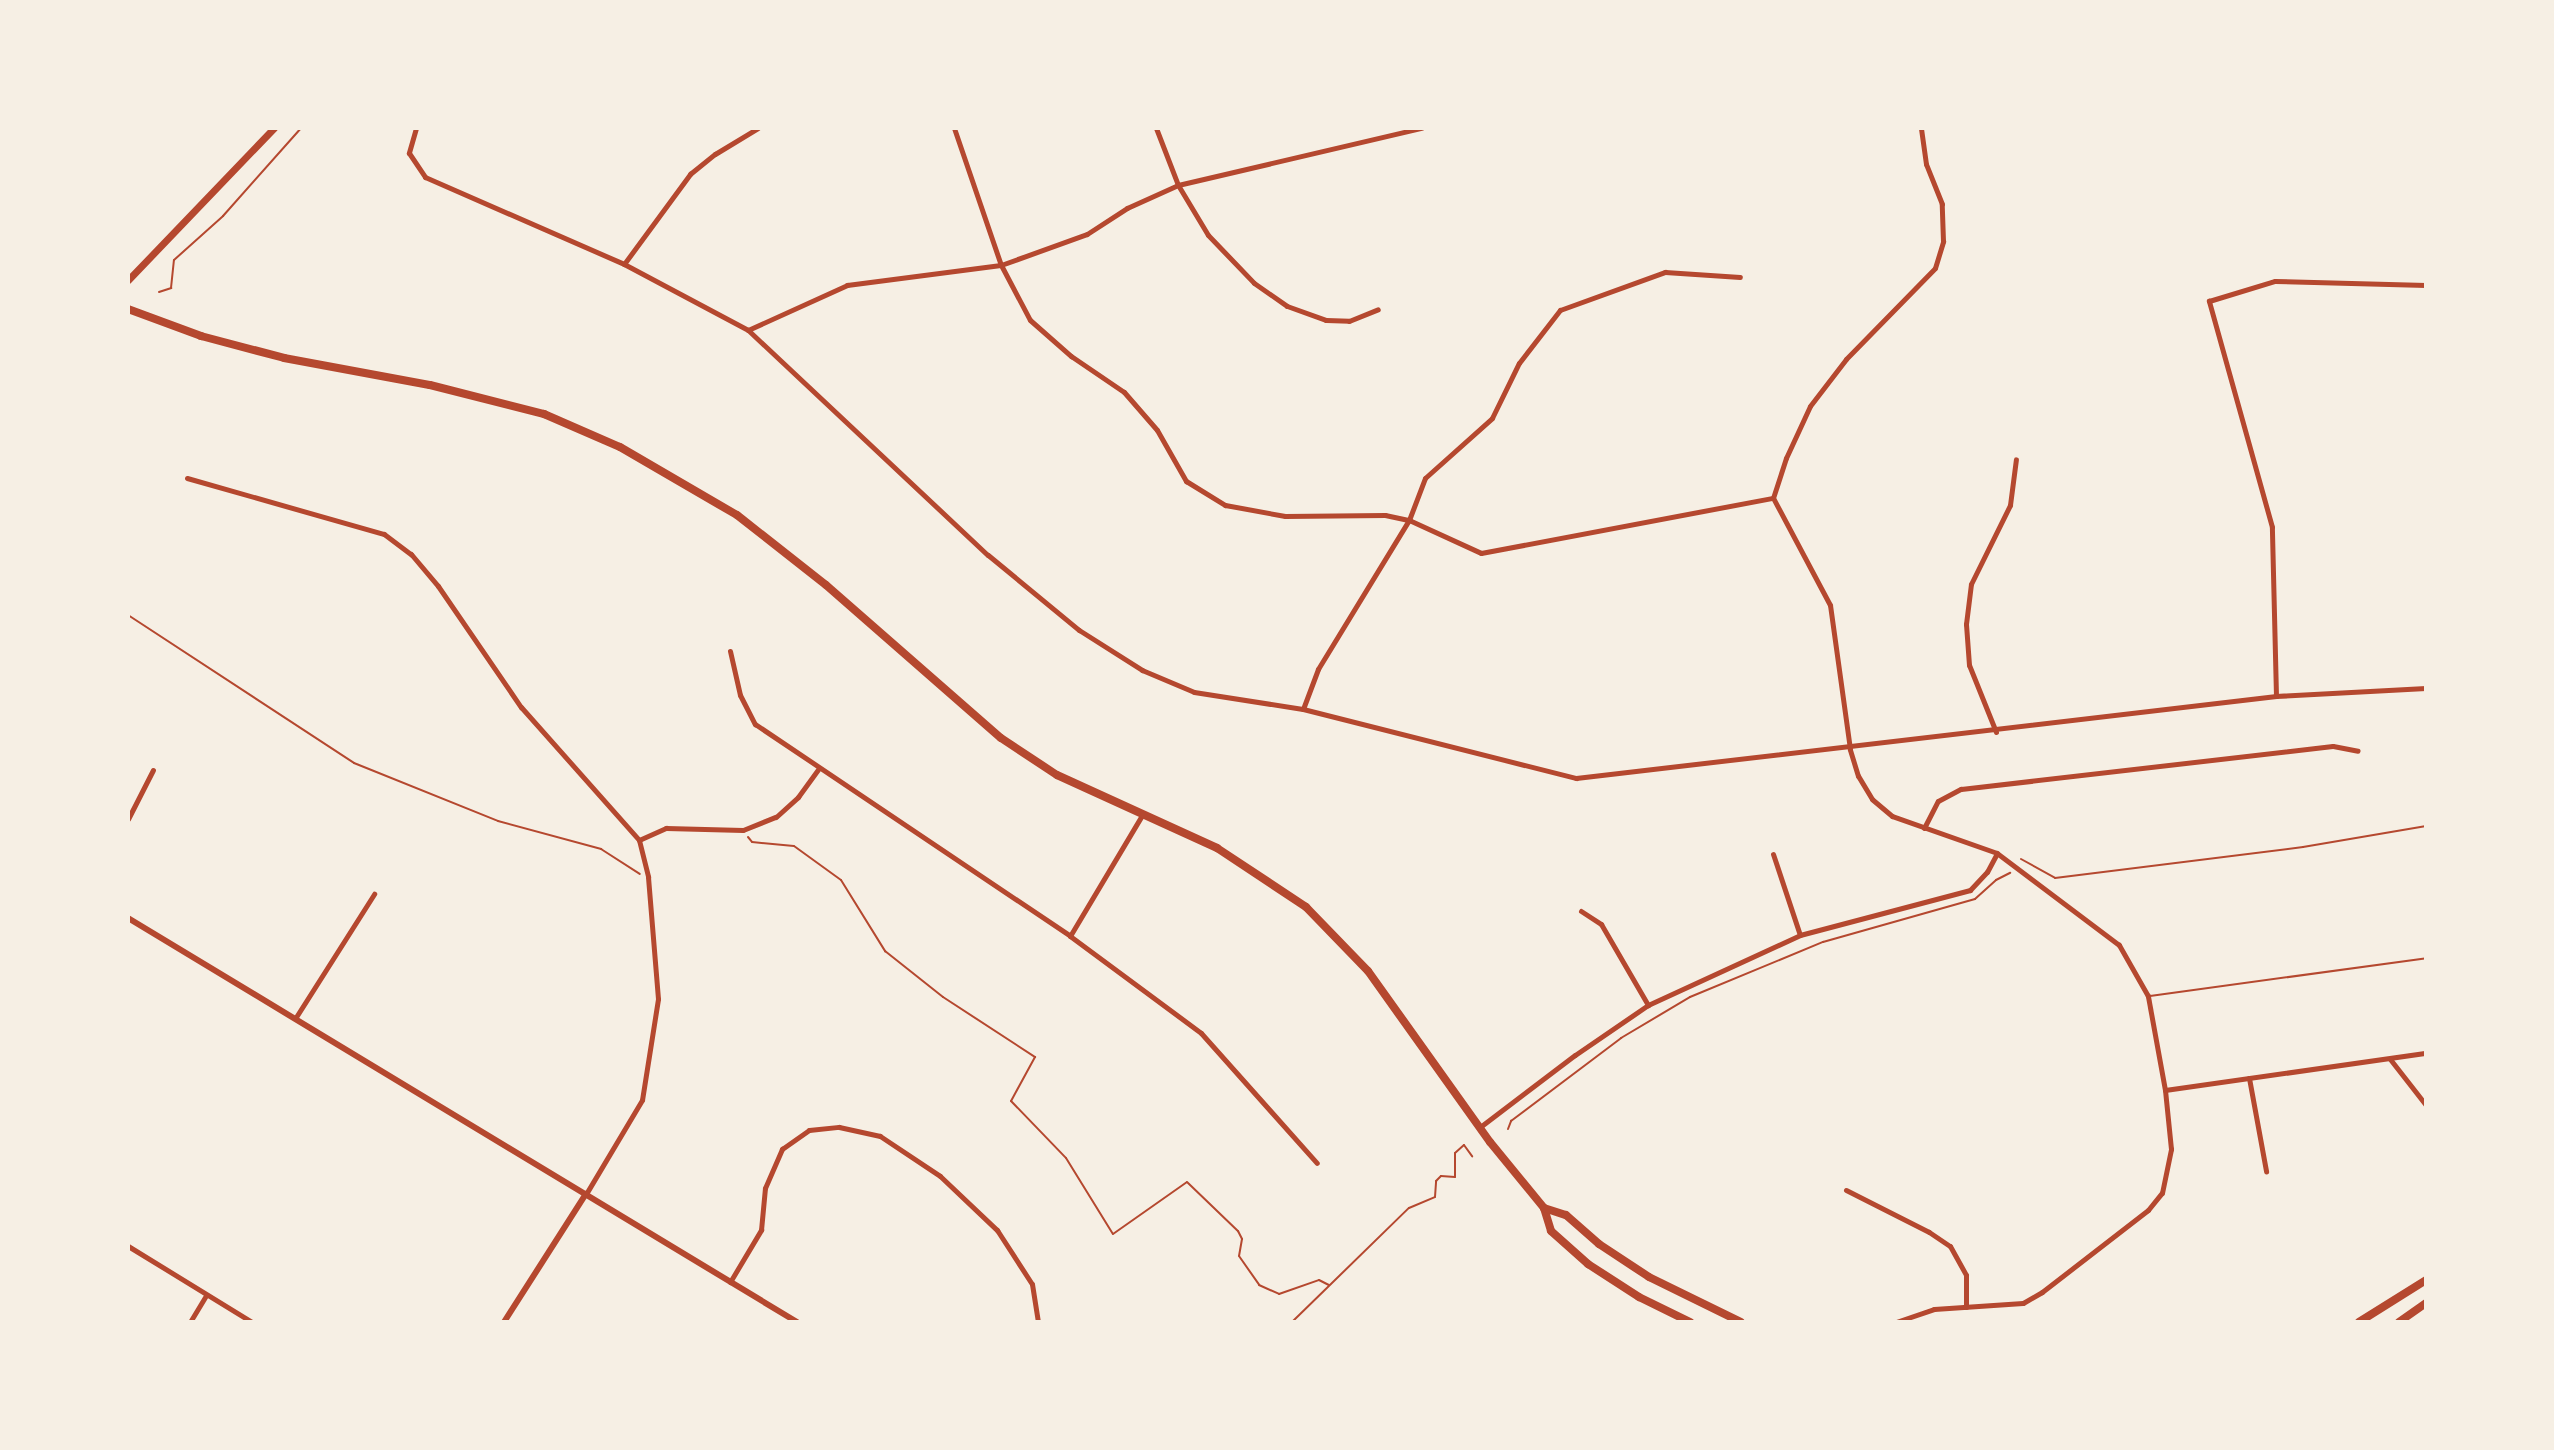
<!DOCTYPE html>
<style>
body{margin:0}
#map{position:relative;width:2554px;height:1450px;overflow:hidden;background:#f6efe4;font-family:"Open Sans",sans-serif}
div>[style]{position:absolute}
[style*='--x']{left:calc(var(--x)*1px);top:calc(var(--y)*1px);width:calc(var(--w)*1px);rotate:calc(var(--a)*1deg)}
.path>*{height:2px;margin:-1px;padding:0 1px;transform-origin:1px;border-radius:1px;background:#b5482f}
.service>*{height:2px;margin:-1px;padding:0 1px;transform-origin:1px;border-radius:1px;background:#b5482f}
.minor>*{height:5px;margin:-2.5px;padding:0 2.5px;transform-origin:2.5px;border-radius:2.5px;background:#b5482f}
.tertiary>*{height:6px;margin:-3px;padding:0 3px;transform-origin:3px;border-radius:3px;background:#b5482f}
.secondary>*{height:7px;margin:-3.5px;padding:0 3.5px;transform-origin:3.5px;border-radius:3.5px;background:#b5482f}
.primary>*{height:8px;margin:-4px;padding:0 4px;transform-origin:4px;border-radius:4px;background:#b5482f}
span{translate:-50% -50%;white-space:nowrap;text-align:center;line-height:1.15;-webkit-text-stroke:6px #f6efe4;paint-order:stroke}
.frame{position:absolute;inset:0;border:130px solid #f6efe4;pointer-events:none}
</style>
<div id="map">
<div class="path">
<div style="--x:159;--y:292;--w:13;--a:-18"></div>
<div style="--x:171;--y:288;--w:28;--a:-84"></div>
<div style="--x:174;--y:260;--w:66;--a:-41.9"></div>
<div style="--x:223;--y:216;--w:118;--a:-48.4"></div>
<div style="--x:128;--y:615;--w:270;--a:33.2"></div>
<div style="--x:354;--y:763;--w:155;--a:21.9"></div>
<div style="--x:498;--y:821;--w:107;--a:15.2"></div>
<div style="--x:601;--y:849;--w:46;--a:32.7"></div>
<div style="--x:748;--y:837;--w:6;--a:51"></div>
<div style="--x:752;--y:842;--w:42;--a:5.4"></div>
<div style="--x:794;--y:846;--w:58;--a:35.9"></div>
<div style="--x:841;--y:880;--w:84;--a:58.2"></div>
<div style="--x:885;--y:951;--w:74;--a:38.4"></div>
<div style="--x:943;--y:997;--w:110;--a:33.1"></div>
<div style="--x:1035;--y:1057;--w:50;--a:118.6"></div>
<div style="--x:1011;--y:1101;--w:79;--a:46"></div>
<div style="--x:1066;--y:1158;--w:89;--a:58.3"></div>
<div style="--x:1113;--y:1234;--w:90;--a:-35.1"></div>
<div style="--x:1187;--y:1182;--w:71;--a:43.9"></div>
<div style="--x:1238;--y:1231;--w:9;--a:63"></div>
<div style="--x:1242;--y:1239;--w:17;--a:100"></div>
<div style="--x:1239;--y:1256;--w:35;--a:55"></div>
<div style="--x:1259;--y:1285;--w:22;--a:24"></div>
<div style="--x:1279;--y:1294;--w:42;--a:-19.3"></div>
<div style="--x:1319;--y:1280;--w:11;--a:27"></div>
<div style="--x:2021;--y:859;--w:39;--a:29"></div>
<div style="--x:2055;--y:878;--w:250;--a:-7.1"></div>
<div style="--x:2303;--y:847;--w:125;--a:-9.7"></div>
<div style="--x:1508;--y:1129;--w:9;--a:-69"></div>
<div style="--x:1511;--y:1121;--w:138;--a:-37"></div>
<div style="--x:1621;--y:1038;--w:80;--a:-30.7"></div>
<div style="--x:1690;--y:997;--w:144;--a:-22.5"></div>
<div style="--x:1823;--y:942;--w:158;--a:-15.8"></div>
<div style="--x:1975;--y:899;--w:28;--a:-42"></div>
<div style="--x:1996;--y:880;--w:16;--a:-27"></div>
<div style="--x:1292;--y:1322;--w:163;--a:-44.3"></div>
<div style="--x:1409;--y:1208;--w:28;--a:-23"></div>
<div style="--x:1435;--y:1197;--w:16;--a:-86"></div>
<div style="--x:1436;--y:1181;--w:7;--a:-45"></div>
<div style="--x:1441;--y:1176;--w:14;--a:4"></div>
<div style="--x:1455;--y:1177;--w:24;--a:-90"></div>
<div style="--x:1455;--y:1153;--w:12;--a:-42"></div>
<div style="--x:1464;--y:1145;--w:14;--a:54"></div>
</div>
<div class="service">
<div style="--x:2150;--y:996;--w:279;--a:-7.8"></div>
</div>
<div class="minor">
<div style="--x:416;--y:128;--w:26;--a:106"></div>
<div style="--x:409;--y:153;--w:29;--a:56"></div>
<div style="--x:425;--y:177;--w:217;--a:23.6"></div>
<div style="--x:624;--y:264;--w:140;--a:28"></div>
<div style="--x:748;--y:330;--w:329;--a:43.2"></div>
<div style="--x:988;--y:555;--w:118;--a:39.5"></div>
<div style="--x:1079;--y:630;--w:75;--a:32.4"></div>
<div style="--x:1142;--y:670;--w:56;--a:22.9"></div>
<div style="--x:1194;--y:692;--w:110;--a:8.9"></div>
<div style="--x:1303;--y:709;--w:282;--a:14.2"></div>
<div style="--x:1576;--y:778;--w:705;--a:-6.68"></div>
<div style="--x:2276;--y:696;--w:150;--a:-3.1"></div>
<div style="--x:954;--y:128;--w:145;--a:71.1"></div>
<div style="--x:1001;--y:265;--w:62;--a:62.2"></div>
<div style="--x:1030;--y:320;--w:55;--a:41.3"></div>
<div style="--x:1071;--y:356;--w:64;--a:34.2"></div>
<div style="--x:1124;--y:392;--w:50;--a:49"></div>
<div style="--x:1157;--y:430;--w:59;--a:60.4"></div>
<div style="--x:1186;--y:481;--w:46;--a:31.6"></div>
<div style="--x:1225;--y:505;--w:61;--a:10.4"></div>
<div style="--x:1285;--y:516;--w:100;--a:-0.6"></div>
<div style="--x:1385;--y:515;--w:25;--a:12"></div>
<div style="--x:1409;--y:520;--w:79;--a:24.6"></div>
<div style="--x:1481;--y:553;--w:297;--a:-10.7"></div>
<div style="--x:1156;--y:128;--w:61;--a:68.9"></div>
<div style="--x:1178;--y:185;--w:58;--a:59"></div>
<div style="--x:1208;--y:235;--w:66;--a:46.2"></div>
<div style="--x:1254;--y:283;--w:40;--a:34.9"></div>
<div style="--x:1287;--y:306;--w:41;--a:19.7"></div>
<div style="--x:1326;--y:320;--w:23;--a:2"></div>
<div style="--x:1349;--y:321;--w:31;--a:-22"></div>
<div style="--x:624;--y:264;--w:112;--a:-53.7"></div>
<div style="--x:690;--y:174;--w:32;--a:-39"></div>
<div style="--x:715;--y:154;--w:50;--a:-31.2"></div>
<div style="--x:748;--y:330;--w:109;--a:-24.4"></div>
<div style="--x:847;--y:285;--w:155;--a:-7.4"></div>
<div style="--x:1001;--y:265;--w:91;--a:-19.8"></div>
<div style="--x:1087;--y:234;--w:48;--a:-33"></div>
<div style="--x:1127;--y:208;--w:56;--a:-24.3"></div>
<div style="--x:1178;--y:185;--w:250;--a:-13.2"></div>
<div style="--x:187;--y:478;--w:205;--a:15.9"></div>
<div style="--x:384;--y:534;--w:34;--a:37"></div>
<div style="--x:411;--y:554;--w:42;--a:49.8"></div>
<div style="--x:438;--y:586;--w:147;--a:55.6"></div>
<div style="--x:521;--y:707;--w:178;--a:48.4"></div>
<div style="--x:639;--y:840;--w:38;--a:76"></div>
<div style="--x:648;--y:877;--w:122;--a:85.3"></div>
<div style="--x:658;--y:999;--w:102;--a:99"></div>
<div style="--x:642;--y:1100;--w:109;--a:120.8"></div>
<div style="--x:730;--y:651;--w:45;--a:77.2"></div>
<div style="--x:740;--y:695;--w:33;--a:63"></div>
<div style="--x:755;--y:724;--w:380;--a:33.9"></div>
<div style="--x:1070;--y:936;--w:163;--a:36.5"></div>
<div style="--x:1201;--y:1033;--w:174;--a:48.3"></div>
<div style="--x:2276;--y:696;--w:169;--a:-91.4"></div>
<div style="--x:2272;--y:527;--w:235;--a:-105.6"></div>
<div style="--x:2209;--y:301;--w:69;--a:-16.9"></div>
<div style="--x:2275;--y:281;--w:151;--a:1.5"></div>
<div style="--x:1303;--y:709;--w:43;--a:-69.4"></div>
<div style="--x:1318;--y:669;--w:175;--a:-58.6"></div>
<div style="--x:1409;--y:520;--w:45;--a:-69.1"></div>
<div style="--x:1425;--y:478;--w:90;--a:-41.8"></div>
<div style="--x:1492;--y:418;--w:61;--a:-63.9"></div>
<div style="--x:1519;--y:363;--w:67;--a:-52.3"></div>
<div style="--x:1560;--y:310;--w:112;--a:-19.9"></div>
<div style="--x:1665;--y:272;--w:75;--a:3.8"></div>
<div style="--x:1996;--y:732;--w:72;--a:-111.9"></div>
<div style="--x:1969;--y:665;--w:41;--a:-94.2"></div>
<div style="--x:1966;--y:624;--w:40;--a:-82.9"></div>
<div style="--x:1971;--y:584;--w:88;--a:-63.7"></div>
<div style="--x:2010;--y:505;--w:46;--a:-82.6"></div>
<div style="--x:128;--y:819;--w:55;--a:-63"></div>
<div style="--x:1924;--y:828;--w:30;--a:-63"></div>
<div style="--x:1938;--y:801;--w:26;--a:-28"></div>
<div style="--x:1961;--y:789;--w:374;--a:-6.6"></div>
<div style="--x:2333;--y:746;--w:25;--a:11"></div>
<div style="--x:639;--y:840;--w:30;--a:-24"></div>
<div style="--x:666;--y:828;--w:77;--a:1.5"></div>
<div style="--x:743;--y:830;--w:35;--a:-22"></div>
<div style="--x:776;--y:817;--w:30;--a:-42"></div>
<div style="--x:798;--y:797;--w:34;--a:-54"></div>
<div style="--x:1773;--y:854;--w:85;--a:71.6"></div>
<div style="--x:1581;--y:911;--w:24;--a:33"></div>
<div style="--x:1601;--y:924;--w:94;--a:59.9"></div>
<div style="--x:1070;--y:936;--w:141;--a:-59.2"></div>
<div style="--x:296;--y:1017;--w:146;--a:-57.6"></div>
<div style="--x:2390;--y:1059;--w:58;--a:52"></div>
<div style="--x:2249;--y:1078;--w:95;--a:79.6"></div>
<div style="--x:2165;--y:1090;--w:264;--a:-8.1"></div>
<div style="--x:1480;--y:1127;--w:119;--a:-37.2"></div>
<div style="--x:1575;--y:1055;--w:88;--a:-34.4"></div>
<div style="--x:1648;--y:1005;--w:167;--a:-24.7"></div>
<div style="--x:1800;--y:935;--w:176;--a:-14.8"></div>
<div style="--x:1970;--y:890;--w:25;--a:-47"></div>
<div style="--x:1987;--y:872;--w:21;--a:-62"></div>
<div style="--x:1846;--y:1190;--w:93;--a:26.8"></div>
<div style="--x:1929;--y:1232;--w:25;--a:34"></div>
<div style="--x:1950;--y:1246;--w:33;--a:61"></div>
<div style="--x:1966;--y:1275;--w:32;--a:90"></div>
<div style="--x:128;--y:1246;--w:145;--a:31.5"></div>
<div style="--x:730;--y:1282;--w:61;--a:-59.2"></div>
<div style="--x:761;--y:1230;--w:42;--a:-84.6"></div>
<div style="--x:765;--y:1188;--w:43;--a:-66.4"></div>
<div style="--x:782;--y:1149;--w:33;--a:-35"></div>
<div style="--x:809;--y:1130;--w:30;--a:-6"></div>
<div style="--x:839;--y:1127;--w:42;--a:12.4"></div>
<div style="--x:880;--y:1136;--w:72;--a:33.7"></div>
<div style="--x:940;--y:1176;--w:79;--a:43.5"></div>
<div style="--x:997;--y:1230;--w:64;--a:57.1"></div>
<div style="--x:1032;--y:1284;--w:38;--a:81"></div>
<div style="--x:190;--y:1322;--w:31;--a:-59"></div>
<div style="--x:1896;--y:1322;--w:40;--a:-18.9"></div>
<div style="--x:1934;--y:1309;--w:89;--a:-3.9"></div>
<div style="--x:2023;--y:1303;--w:22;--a:-30"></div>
<div style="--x:2042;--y:1292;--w:134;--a:-37.7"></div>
<div style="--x:2148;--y:1210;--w:22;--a:-51"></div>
<div style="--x:2162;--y:1193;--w:45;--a:-78.4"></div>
<div style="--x:2171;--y:1149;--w:59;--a:-95.8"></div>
<div style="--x:2165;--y:1090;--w:96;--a:-100.3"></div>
<div style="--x:2148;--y:996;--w:59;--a:-119.6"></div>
<div style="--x:2119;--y:945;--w:153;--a:-143"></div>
<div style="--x:1997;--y:853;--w:111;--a:-160.6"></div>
<div style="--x:1892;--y:816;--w:26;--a:-140"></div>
<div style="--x:1872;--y:799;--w:27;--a:-121"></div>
<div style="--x:1858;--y:776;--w:28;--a:-107"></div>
<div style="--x:1850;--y:749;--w:145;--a:-97.9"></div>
<div style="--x:1830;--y:605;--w:121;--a:-118"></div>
<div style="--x:1773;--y:498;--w:42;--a:-72"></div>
<div style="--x:1786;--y:458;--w:57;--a:-65.2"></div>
<div style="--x:1810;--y:406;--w:59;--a:-52.5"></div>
<div style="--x:1846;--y:359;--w:127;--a:-45.6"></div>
<div style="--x:1935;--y:268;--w:28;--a:-73"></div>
<div style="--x:1943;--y:241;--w:37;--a:-92"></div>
<div style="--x:1942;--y:204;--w:43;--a:-111.8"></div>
<div style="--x:1926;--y:164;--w:36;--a:-98"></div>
</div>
<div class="tertiary">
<div style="--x:128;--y:918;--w:782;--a:31.13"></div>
<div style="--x:504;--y:1322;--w:152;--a:-57.4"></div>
</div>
<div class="secondary">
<div style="--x:128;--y:280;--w:211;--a:-46.2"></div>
</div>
<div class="primary">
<div style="--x:128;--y:309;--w:78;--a:20.3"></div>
<div style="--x:201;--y:336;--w:86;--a:14.8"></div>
<div style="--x:284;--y:358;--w:148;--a:10.5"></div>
<div style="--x:430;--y:385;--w:118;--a:14.3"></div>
<div style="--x:544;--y:414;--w:83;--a:23.5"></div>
<div style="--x:620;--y:447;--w:135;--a:30.2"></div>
<div style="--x:737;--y:515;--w:113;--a:38.2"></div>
<div style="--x:826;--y:585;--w:232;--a:41.2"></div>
<div style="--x:1001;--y:738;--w:67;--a:33.5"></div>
<div style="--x:1057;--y:775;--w:176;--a:24.5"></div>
<div style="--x:1217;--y:848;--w:107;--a:33.5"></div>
<div style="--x:1306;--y:907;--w:89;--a:45.9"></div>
<div style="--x:1368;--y:971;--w:210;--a:54.5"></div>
<div style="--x:1490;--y:1142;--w:85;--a:50.7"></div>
<div style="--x:1544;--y:1208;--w:24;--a:73"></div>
<div style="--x:1551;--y:1231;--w:50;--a:41.7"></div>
<div style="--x:1588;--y:1264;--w:61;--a:32.9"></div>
<div style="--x:1639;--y:1297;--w:57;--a:26.1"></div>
<div style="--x:1544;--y:1208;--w:23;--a:18"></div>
<div style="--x:1566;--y:1215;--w:44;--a:41.3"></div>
<div style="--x:1599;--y:1244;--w:60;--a:33.4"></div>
<div style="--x:1649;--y:1277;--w:102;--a:26.1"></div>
<div style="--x:2359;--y:1322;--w:79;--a:-32.1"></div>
<div style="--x:2399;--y:1322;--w:33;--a:-35"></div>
</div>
<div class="frame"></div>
</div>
